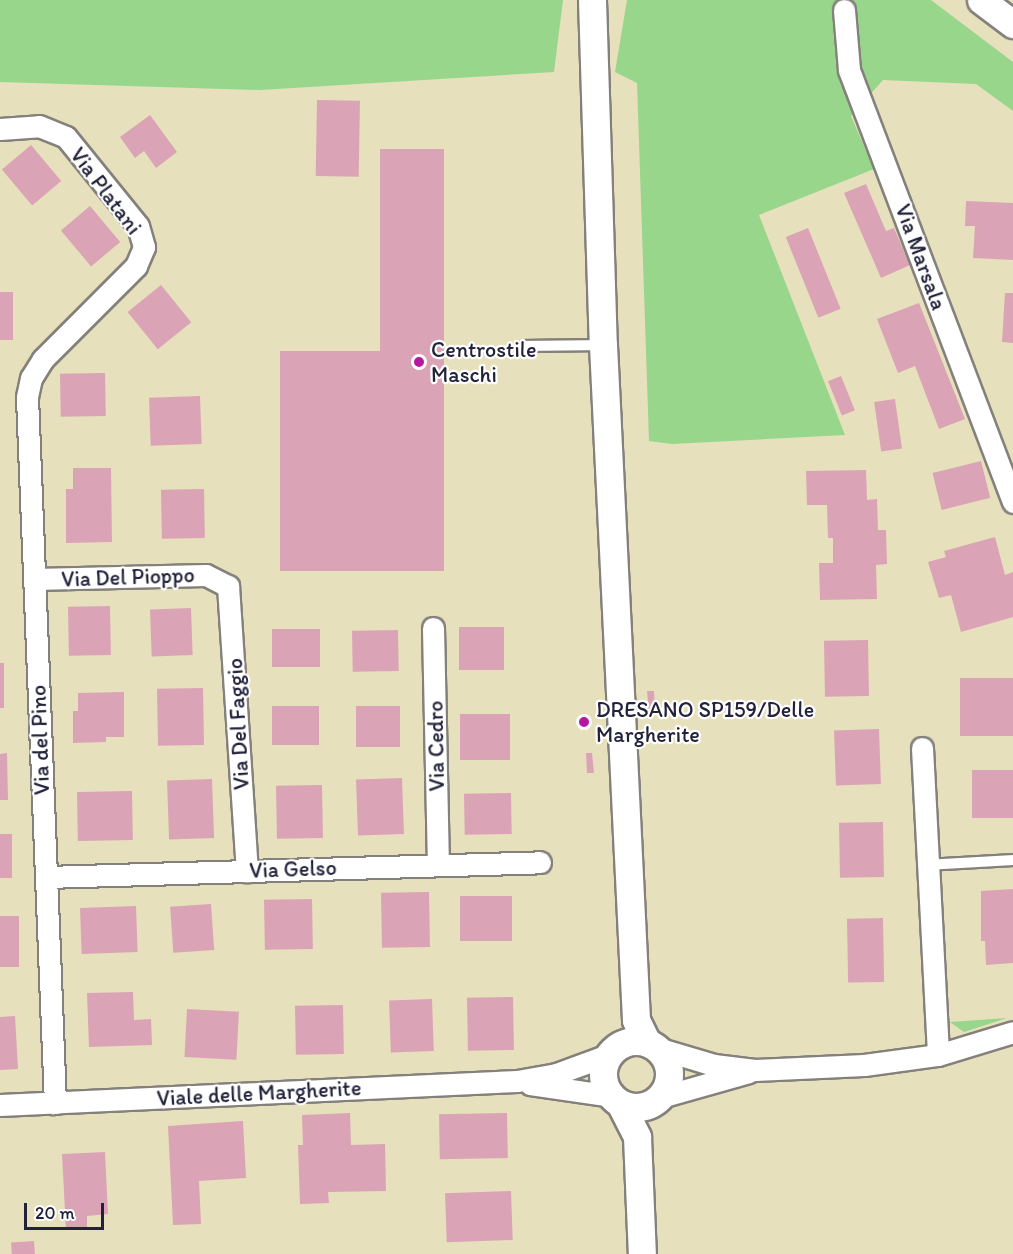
<!DOCTYPE html>
<style>
body{margin:0}
#map{position:relative;width:1013px;height:1254px;overflow:hidden;background:#e7e0bc;font-family:Itim,sans-serif}
div>[style]{position:absolute}
[style*='--x']{left:calc(var(--x)*1px);top:calc(var(--y)*1px);width:calc(var(--w)*1px);rotate:calc(var(--a)*1deg)}
.green>*{inset:0;background:#98d68c}
.building>*{inset:0;background:#dba3b6;transform-origin:0 0}
.roads{filter:drop-shadow(2px 0 #84817c) drop-shadow(-2px 0 #84817c) drop-shadow(0 2px #84817c) drop-shadow(0 -2px #84817c)}
.service>*{height:10px;margin:-5px;padding:0 5px;transform-origin:5px;border-radius:5px;background:#fff}
.minor>*{height:21px;margin:-10.5px;padding:0 10.5px;transform-origin:10.5px;border-radius:10.5px;background:#fff}
.tertiary>*{height:27px;margin:-13.5px;padding:0 13.5px;transform-origin:13.5px;border-radius:13.5px;background:#fff}
.tertiary>.ring{margin:-13.5px;padding:0;box-sizing:content-box;background:none;border:27px solid #fff;border-radius:50%}
.dots>*{width:16px;height:16px;translate:-50% -50%;box-sizing:border-box;border:3px solid #fff;border-radius:50%}
span{translate:-50% -50%;white-space:nowrap;text-align:center;line-height:1.15;-webkit-text-stroke:4.5px #fff;paint-order:stroke}
.street-label{font-size:22px;color:#22223b}
.poi-label{font-size:22px;color:#22223b}
.left{translate:0 -50%;text-align:left}
.scale{position:absolute;left:24px;top:1203px;width:80px;height:27px;box-sizing:border-box;border:3px solid #22223b;border-top:0;padding-left:8px;font-size:18px;line-height:21px;white-space:nowrap;color:#22223b;-webkit-text-stroke:4px #fff;paint-order:stroke}
</style>
<div id="map">
<div class="green">
<div style="clip-path:polygon(0 0,563px 0,554px 72px,260px 90px,0 82px)"></div>
<div style="clip-path:polygon(627px 0,931px 0,1013px 62px,1013px 111px,976px 84px,883px 80px,851px 116px,874px 169px,759px 215px,845px 435px,672px 444px,649px 441px,637px 83px,615px 72px)"></div>
<div style="clip-path:polygon(1007px 1018px,964px 1032px,950px 1022px)"></div>
</div>
<div class="building">
<div style="left:317px;top:100px;width:43px;height:76px;rotate:1deg"></div>
<div style="clip-path:polygon(150px 115px,177px 152px,156px 168px,144px 151px,135px 158px,120px 137px)"></div>
<div style="left:31px;top:145px;width:47px;height:38px;rotate:50deg"></div>
<div style="clip-path:polygon(380px 149px,444px 149px,444px 571px,280px 571px,280px 351px,380px 351px)"></div>
<div style="clip-path:polygon(866px 184px,886px 231px,894px 228px,910px 265px,881px 278px,844px 193px)"></div>
<div style="clip-path:polygon(966px 201px,1013px 203px,1013px 260px,973px 258px,975px 226px,965px 226px)"></div>
<div style="left:90px;top:206px;width:47px;height:38px;rotate:50deg"></div>
<div style="left:808px;top:228px;width:87px;height:24px;rotate:68deg"></div>
<div style="left:161px;top:285px;width:48px;height:43px;rotate:51deg"></div>
<div style="left:0;top:292px;width:13px;height:48px"></div>
<div style="clip-path:polygon(1005px 293px,1013px 293px,1013px 343px,1002px 342px)"></div>
<div style="clip-path:polygon(919px 303px,965px 419px,939px 429px,915px 366px,898px 373px,877px 319px)"></div>
<div style="left:105px;top:373px;width:43px;height:45px;rotate:89deg"></div>
<div style="left:841px;top:376px;width:37px;height:14px;rotate:68deg"></div>
<div style="left:200px;top:396px;width:48px;height:51px;rotate:88deg"></div>
<div style="left:895px;top:399px;width:50px;height:21px;rotate:82deg"></div>
<div style="left:981px;top:461px;width:38px;height:50px;rotate:76deg"></div>
<div style="clip-path:polygon(73px 468px,111px 468px,112px 542px,66px 543px,66px 489px,73px 489px)"></div>
<div style="clip-path:polygon(866px 470px,867px 500px,877px 499px,878px 530px,886px 530px,887px 564px,876px 565px,877px 599px,820px 600px,819px 563px,833px 563px,833px 538px,828px 538px,827px 505px,807px 505px,806px 471px)"></div>
<div style="left:204px;top:489px;width:49px;height:43px;rotate:89deg"></div>
<div style="clip-path:polygon(995px 537px,1005px 575px,1013px 572px,1013px 617px,961px 632px,951px 595px,939px 598px,928px 562px,946px 557px,944px 551px)"></div>
<div style="left:110px;top:606px;width:49px;height:42px;rotate:89deg"></div>
<div style="left:191px;top:608px;width:47px;height:41px;rotate:88deg"></div>
<div style="left:459px;top:627px;width:45px;height:43px"></div>
<div style="left:272px;top:629px;width:48px;height:38px"></div>
<div style="left:398px;top:630px;width:41px;height:46px;rotate:89deg"></div>
<div style="left:868px;top:640px;width:56px;height:44px;rotate:89deg"></div>
<div style="left:0;top:663px;width:4px;height:45px"></div>
<div style="left:1013px;top:678px;width:58px;height:53px;rotate:90deg"></div>
<div style="left:203px;top:688px;width:57px;height:46px;rotate:89deg"></div>
<div style="clip-path:polygon(647px 691px,654px 691px,655px 713px,649px 713px)"></div>
<div style="clip-path:polygon(124px 692px,124px 737px,106px 737px,106px 742px,73px 743px,73px 711px,78px 711px,78px 693px)"></div>
<div style="left:272px;top:706px;width:47px;height:39px"></div>
<div style="left:356px;top:706px;width:44px;height:41px"></div>
<div style="left:460px;top:714px;width:50px;height:46px"></div>
<div style="left:879px;top:729px;width:55px;height:45px;rotate:88deg"></div>
<div style="clip-path:polygon(7px 753px,8px 800px,0 800px,0 754px)"></div>
<div style="clip-path:polygon(586px 753px,592px 753px,594px 773px,587px 773px)"></div>
<div style="left:1013px;top:770px;width:48px;height:41px;rotate:90deg"></div>
<div style="left:402px;top:778px;width:56px;height:46px;rotate:88deg"></div>
<div style="left:212px;top:779px;width:59px;height:45px;rotate:88deg"></div>
<div style="left:322px;top:785px;width:53px;height:46px;rotate:89deg"></div>
<div style="left:132px;top:791px;width:49px;height:55px;rotate:89deg"></div>
<div style="left:511px;top:793px;width:41px;height:47px;rotate:89deg"></div>
<div style="left:883px;top:822px;width:55px;height:44px;rotate:89deg"></div>
<div style="left:0;top:834px;width:12px;height:44px"></div>
<div style="clip-path:polygon(1013px 889px,1013px 963px,986px 965px,985px 941px,981px 941px,981px 891px)"></div>
<div style="left:429px;top:892px;width:55px;height:48px;rotate:89deg"></div>
<div style="left:460px;top:896px;width:52px;height:45px"></div>
<div style="left:312px;top:899px;width:50px;height:48px;rotate:89deg"></div>
<div style="left:211px;top:904px;width:46px;height:41px;rotate:86deg"></div>
<div style="left:136px;top:906px;width:46px;height:56px;rotate:88deg"></div>
<div style="left:0;top:916px;width:19px;height:51px"></div>
<div style="left:883px;top:918px;width:64px;height:36px;rotate:89deg"></div>
<div style="clip-path:polygon(133px 992px,134px 1020px,151px 1019px,152px 1045px,89px 1047px,87px 993px)"></div>
<div style="left:513px;top:997px;width:53px;height:46px;rotate:89deg"></div>
<div style="left:432px;top:999px;width:52px;height:43px;rotate:88deg"></div>
<div style="left:343px;top:1005px;width:49px;height:48px;rotate:89deg"></div>
<div style="left:187px;top:1009px;width:52px;height:48px;rotate:3deg"></div>
<div style="clip-path:polygon(15px 1016px,18px 1069px,0 1070px,0 1017px)"></div>
<div style="clip-path:polygon(350px 1113px,351px 1145px,385px 1144px,386px 1191px,328px 1192px,329px 1203px,300px 1204px,298px 1145px,303px 1145px,302px 1115px)"></div>
<div style="left:507px;top:1113px;width:45px;height:68px;rotate:89deg"></div>
<div style="clip-path:polygon(243px 1121px,246px 1178px,199px 1181px,201px 1224px,173px 1225px,168px 1126px)"></div>
<div style="clip-path:polygon(105px 1152px,108px 1214px,87px 1216px,87px 1229px,66px 1230px,62px 1154px)"></div>
<div style="left:511px;top:1191px;width:49px;height:66px;rotate:88deg"></div>
<div style="left:34px;top:1241px;width:13px;height:23px;rotate:86deg"></div>
</div>
<div class="roads">
<div class="service">
<div style="--x:525;--y:346;--w:78;--a:-0.7"></div>
<div style="--x:926;--y:865;--w:87;--a:-3.3"></div>
</div>
<div class="minor">
<div style="--x:844;--y:10;--w:60;--a:85.2"></div>
<div style="--x:849;--y:70;--w:462;--a:69.2"></div>
<div style="--x:0;--y:129;--w:39;--a:-4"></div>
<div style="--x:39;--y:126;--w:29;--a:22"></div>
<div style="--x:66;--y:137;--w:114;--a:51"></div>
<div style="--x:138;--y:226;--w:22;--a:74"></div>
<div style="--x:144;--y:247;--w:21;--a:113"></div>
<div style="--x:136;--y:266;--w:132;--a:135"></div>
<div style="--x:43;--y:359;--w:22;--a:122"></div>
<div style="--x:31;--y:378;--w:19;--a:102"></div>
<div style="--x:27;--y:397;--w:707;--a:87.73"></div>
<div style="--x:34;--y:579;--w:172;--a:-1.3"></div>
<div style="--x:206;--y:575;--w:25;--a:27"></div>
<div style="--x:228;--y:586;--w:286;--a:86.2"></div>
<div style="--x:433;--y:628;--w:237;--a:88.8"></div>
<div style="--x:922;--y:748;--w:307;--a:87"></div>
<div style="--x:46;--y:877;--w:494;--a:-1.7"></div>
<div style="--x:657;--y:1048;--w:59;--a:16.6"></div>
<div style="--x:714;--y:1065;--w:41;--a:7"></div>
<div style="--x:755;--y:1070;--w:109;--a:-2.6"></div>
<div style="--x:864;--y:1065;--w:75;--a:-7.7"></div>
<div style="--x:938;--y:1055;--w:78;--a:-17"></div>
<div style="--x:530;--y:1084;--w:82;--a:8.4"></div>
<div style="--x:661;--y:1097;--w:91;--a:-15.9"></div>
<div style="--x:0;--y:1105;--w:518;--a:-2.66"></div>
<div style="--x:517;--y:1081;--w:40;--a:-10"></div>
<div style="--x:556;--y:1074;--w:55;--a:-20.1"></div>
</div>
<div class="tertiary">
<div style="--x:592;--y:0;--w:345;--a:88.2"></div>
<div style="--x:603;--y:345;--w:676;--a:87.2"></div>
<div style="--x:636;--y:1020;--w:25;--a:64"></div>
<div style="--x:981;--y:0;--w:40;--a:37"></div>
<div class="ring" style="left:603px;top:1041px;width:39px;height:39px"></div>
<div style="--x:620;--y:1103;--w:38;--a:63"></div>
<div style="--x:637;--y:1137;--w:117;--a:87.6"></div>
</div>
</div>
<div class="dots">
<div style="left:419px;top:362px;background:#b5179e"></div>
<div style="left:584px;top:722px;background:#b5179e"></div>
</div>
<div class="street-label">
<span style="left:106px;top:191px;rotate:53deg">Via Platani</span>
<span style="left:921px;top:257px;rotate:70deg">Via Marsala</span>
<span style="left:128px;top:577px;rotate:-2deg">Via Del Pioppo</span>
<span style="left:238px;top:724px;rotate:-93deg">Via Del Faggio</span>
<span style="left:40px;top:740px;rotate:-92deg">Via del Pino</span>
<span style="left:436px;top:746px;rotate:-91deg">Via Cedro</span>
<span style="left:293px;top:869px;rotate:-2deg">Via Gelso</span>
<span style="left:259px;top:1093px;rotate:-3deg">Viale delle Margherite</span>
</div>
<div class="poi-label">
<span class="left" style="left:431px;top:362px">Centrostile<br>Maschi</span>
<span class="left" style="left:596px;top:722px">DRESANO SP159/Delle<br>Margherite</span>
</div>
<div class="scale">20 m</div>
</div>
